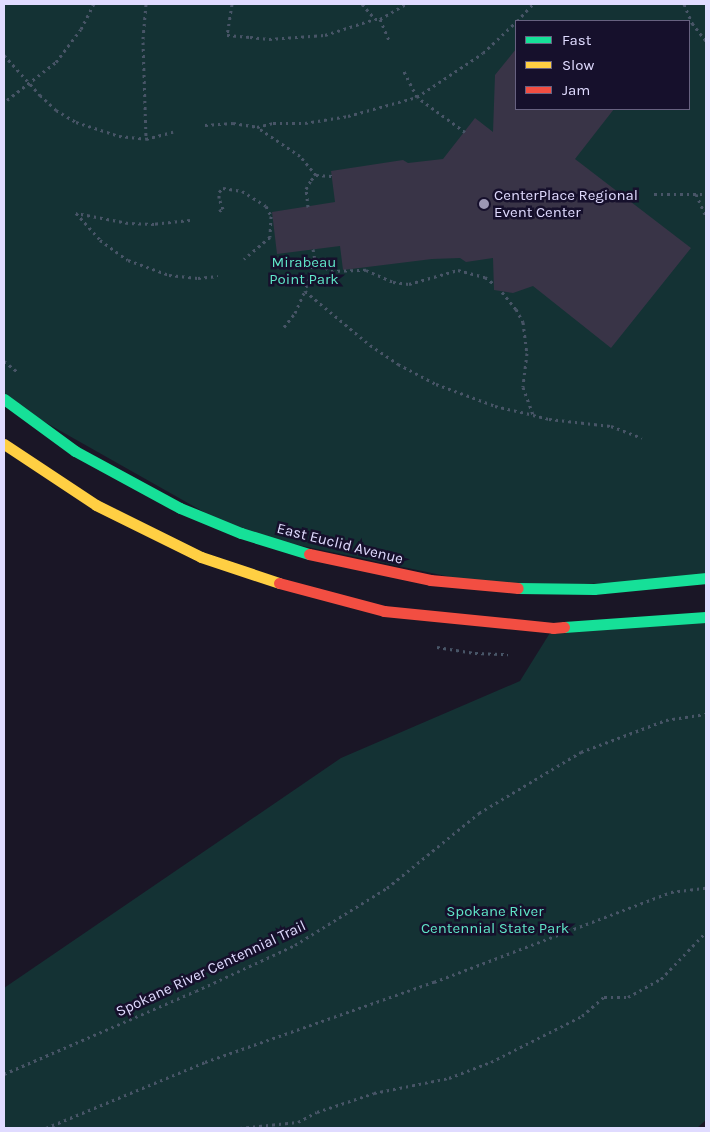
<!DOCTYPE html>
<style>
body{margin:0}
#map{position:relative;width:710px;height:1132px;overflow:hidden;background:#1a1626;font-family:Karla,sans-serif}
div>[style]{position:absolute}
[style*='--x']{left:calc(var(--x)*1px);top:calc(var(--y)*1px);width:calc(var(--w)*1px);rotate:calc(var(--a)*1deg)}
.green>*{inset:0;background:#143234}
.building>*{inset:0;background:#393447}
.path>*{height:3px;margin-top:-1.5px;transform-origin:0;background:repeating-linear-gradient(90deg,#485567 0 2.5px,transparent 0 6.5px)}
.fast>*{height:11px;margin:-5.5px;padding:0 5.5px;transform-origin:5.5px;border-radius:5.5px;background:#16e098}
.slow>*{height:11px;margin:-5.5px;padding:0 5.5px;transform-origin:5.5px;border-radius:5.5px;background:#ffcf43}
.jam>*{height:11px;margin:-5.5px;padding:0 5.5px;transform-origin:5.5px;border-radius:5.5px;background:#f24e42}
.dots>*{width:14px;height:14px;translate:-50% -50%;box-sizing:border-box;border:2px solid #16102c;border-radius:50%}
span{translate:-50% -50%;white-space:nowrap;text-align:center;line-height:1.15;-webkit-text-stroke:5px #16102c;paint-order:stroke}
.poi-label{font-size:15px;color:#e0dbff}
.left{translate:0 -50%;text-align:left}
.park-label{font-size:15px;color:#60e6c8}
.street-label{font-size:15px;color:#e0dbff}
.frame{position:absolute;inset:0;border:5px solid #e0dbff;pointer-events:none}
.legend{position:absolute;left:515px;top:20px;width:175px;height:90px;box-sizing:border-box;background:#16102c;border:1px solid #676180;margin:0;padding:6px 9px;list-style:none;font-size:15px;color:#e0dbff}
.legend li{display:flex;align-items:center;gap:10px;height:25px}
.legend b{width:25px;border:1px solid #676180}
</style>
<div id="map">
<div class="green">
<div style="clip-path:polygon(evenodd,4px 4px,706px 4px,706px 578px,503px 588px,241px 533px,4px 399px,4px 4px,516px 21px,689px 21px,689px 109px,516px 109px,516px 21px)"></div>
<div style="clip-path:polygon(706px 617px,706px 1120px,697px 1128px,4px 1128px,4px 988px,341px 758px,520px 681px,553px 628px)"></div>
</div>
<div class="building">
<div style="clip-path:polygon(516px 49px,516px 109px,614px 109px,575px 159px,691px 248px,611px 348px,533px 286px,513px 293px,494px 290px,493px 258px,466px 262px,460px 258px,432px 259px,343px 270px,340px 246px,277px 254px,272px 212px,335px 202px,331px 171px,403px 160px,408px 163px,443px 159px,475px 118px,493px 132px,495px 75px)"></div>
</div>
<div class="path">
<div style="--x:146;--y:4;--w:38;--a:95"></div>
<div style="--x:143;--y:42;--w:97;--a:88.2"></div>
<div style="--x:146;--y:139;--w:28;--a:-15"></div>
<div style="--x:232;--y:4;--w:31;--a:99"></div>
<div style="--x:227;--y:35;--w:23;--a:5"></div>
<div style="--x:250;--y:37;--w:19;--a:6"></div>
<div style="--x:269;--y:39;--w:56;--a:-4.1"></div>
<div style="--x:325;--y:35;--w:52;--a:-17.7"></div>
<div style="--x:362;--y:4;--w:20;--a:49"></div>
<div style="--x:375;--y:19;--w:5;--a:0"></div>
<div style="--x:380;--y:19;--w:25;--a:67"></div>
<div style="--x:684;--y:4;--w:21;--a:67"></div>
<div style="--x:692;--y:23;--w:23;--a:52"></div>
<div style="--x:380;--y:19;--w:30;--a:-30"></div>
<div style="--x:517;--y:21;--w:23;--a:-47"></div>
<div style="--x:4;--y:55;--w:54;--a:48"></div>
<div style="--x:40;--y:95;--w:22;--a:43"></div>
<div style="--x:56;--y:110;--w:23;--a:31"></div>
<div style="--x:76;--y:122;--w:45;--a:18"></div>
<div style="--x:119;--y:136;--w:27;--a:6"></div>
<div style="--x:7;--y:100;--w:62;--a:-37.8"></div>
<div style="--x:56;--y:62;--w:41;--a:-52.9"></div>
<div style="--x:81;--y:29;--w:28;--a:-63"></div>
<div style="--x:205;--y:125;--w:28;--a:-4"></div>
<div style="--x:233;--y:123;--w:24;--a:9"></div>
<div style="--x:465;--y:132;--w:59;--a:-143.9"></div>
<div style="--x:417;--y:97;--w:79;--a:-33.7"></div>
<div style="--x:483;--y:53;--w:45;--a:-43.2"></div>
<div style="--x:316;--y:175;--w:25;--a:-130"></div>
<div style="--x:300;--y:156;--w:52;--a:-146"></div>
<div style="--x:257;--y:127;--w:16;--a:-14"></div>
<div style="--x:273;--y:123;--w:32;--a:0"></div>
<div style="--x:305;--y:123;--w:44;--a:-9.2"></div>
<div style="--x:348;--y:116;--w:72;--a:-15.4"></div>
<div style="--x:417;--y:97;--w:30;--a:-117"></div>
<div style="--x:654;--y:194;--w:52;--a:0"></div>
<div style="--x:696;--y:194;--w:24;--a:66"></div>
<div style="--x:308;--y:207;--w:18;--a:-96"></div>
<div style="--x:306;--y:189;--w:10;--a:-61"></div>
<div style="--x:311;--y:180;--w:7;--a:-45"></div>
<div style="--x:316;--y:175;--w:16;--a:4"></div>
<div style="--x:219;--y:211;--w:4;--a:-27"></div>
<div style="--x:223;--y:209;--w:12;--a:-110"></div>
<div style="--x:219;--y:198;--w:6;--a:-90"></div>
<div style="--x:219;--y:192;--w:6;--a:-45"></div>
<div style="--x:223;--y:188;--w:19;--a:9"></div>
<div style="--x:242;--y:191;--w:28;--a:32"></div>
<div style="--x:266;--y:206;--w:11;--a:63"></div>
<div style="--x:271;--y:216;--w:21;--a:93"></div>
<div style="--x:270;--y:237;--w:34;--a:140"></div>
<div style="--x:190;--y:220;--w:36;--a:174"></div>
<div style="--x:154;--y:224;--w:26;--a:-178"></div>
<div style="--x:128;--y:223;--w:53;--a:-169.1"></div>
<div style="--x:76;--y:213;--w:36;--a:48"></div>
<div style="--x:100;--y:240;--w:34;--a:36"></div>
<div style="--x:128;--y:260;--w:44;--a:20.1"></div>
<div style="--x:169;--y:275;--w:29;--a:6"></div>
<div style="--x:198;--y:278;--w:20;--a:-6"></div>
<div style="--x:313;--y:249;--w:11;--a:80"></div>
<div style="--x:315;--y:260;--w:19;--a:35"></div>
<div style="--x:331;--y:271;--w:35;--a:-2"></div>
<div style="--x:366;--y:270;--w:30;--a:24"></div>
<div style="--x:393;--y:282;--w:16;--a:7"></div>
<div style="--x:409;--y:284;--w:51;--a:-15.9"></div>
<div style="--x:458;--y:270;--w:28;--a:15"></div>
<div style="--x:485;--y:277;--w:11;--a:38"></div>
<div style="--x:315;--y:260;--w:33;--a:108"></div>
<div style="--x:305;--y:291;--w:85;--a:39.7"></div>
<div style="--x:370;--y:345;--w:34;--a:34"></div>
<div style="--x:398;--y:364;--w:43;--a:27.8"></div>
<div style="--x:436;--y:384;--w:63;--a:20.4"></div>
<div style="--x:495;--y:406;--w:39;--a:13"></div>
<div style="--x:502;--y:292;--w:22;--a:51"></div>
<div style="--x:516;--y:309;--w:15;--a:62"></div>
<div style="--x:523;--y:322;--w:31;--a:83"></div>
<div style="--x:527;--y:353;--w:34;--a:97"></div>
<div style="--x:523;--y:387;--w:30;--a:70"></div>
<div style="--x:533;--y:415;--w:16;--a:14"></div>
<div style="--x:549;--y:419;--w:62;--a:6.4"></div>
<div style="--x:611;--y:426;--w:33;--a:21"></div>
<div style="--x:284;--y:327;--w:18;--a:-52"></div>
<div style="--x:295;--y:313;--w:24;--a:-66"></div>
<div style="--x:4;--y:361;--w:19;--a:39"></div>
<div style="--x:437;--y:647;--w:38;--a:9"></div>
<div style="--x:475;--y:653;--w:33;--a:2"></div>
<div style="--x:4;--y:1074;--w:209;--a:-23.4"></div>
<div style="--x:196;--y:991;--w:109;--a:-24.9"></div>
<div style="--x:295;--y:945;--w:108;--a:-31.8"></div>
<div style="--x:387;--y:888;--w:119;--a:-39.2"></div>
<div style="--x:479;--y:813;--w:119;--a:-30.9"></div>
<div style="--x:581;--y:752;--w:91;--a:-20.6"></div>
<div style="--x:666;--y:720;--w:40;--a:-8.5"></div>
<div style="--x:46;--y:1128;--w:172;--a:-22.5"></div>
<div style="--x:205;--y:1062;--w:243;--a:-19.3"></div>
<div style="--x:434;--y:982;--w:254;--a:-20.8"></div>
<div style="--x:671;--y:892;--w:35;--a:-7"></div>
<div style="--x:240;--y:1128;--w:58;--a:-5.9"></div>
<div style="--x:298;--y:1122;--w:21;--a:-28"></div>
<div style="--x:317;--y:1112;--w:60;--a:-18.4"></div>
<div style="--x:374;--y:1093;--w:76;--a:-11.3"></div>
<div style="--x:449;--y:1078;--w:45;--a:-20.9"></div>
<div style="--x:491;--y:1062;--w:102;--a:-26.8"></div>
<div style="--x:582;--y:1016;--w:29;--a:-41"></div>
<div style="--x:604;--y:997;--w:24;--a:0"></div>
<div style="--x:628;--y:997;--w:38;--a:-29"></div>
<div style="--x:661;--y:979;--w:65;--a:-46.2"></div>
</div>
<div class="fast">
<div style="--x:4;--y:399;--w:88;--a:36.2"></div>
<div style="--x:75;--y:451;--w:119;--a:28.5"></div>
<div style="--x:180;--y:508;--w:66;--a:22.3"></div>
<div style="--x:241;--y:533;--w:71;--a:17.2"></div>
<div style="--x:518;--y:588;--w:76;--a:0.8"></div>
<div style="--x:594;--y:589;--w:113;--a:-5.6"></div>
<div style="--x:564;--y:627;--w:142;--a:-4"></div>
</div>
<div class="slow">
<div style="--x:4;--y:444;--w:110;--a:33.5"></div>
<div style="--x:96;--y:505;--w:117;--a:26.3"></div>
<div style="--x:201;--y:557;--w:82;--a:18.4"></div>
</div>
<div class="jam">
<div style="--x:309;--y:554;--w:124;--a:12.1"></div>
<div style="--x:430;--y:580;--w:88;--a:5.2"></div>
<div style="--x:279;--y:583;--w:109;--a:14.9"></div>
<div style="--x:384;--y:611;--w:170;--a:5.7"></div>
<div style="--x:553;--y:628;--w:11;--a:-5"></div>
</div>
<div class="dots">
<div style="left:484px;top:204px;background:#9b96b3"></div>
</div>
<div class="poi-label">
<span class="left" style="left:494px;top:204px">CenterPlace Regional<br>Event Center</span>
</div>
<div class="park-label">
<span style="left:304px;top:271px">Mirabeau<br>Point Park</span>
<span style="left:495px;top:920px">Spokane River<br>Centennial State Park</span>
</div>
<div class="street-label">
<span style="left:340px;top:544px;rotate:14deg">East Euclid Avenue</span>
<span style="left:211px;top:969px;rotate:-25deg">Spokane River Centennial Trail</span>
</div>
<div class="frame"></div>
<ul class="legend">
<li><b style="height:6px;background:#16e098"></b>Fast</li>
<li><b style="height:6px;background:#ffcf43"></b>Slow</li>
<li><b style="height:6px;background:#f24e42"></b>Jam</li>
</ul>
</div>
